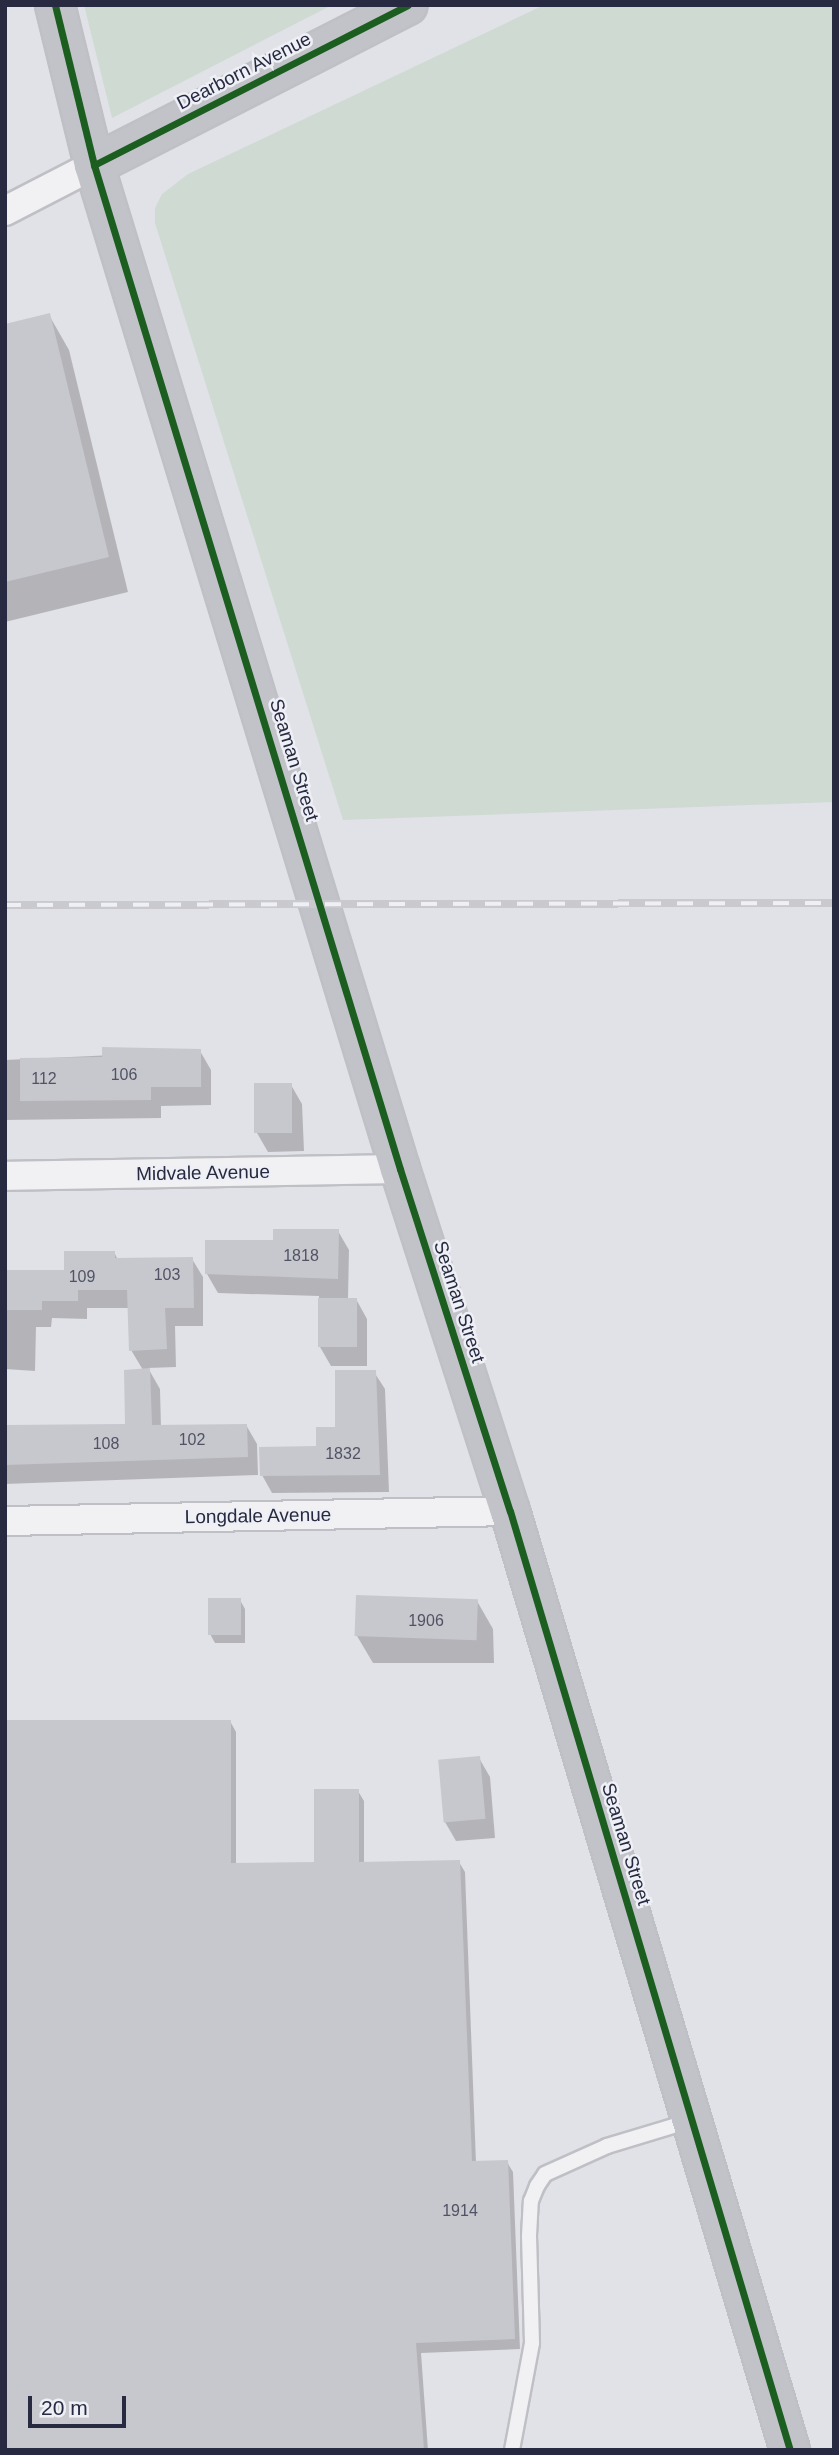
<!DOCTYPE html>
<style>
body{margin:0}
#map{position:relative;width:839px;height:2455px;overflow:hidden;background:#e1e2e7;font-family:Helvetica,sans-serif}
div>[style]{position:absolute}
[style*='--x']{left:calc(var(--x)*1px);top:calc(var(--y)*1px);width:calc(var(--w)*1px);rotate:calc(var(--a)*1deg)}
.green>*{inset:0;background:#cfdad2}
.shadow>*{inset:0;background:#0003}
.building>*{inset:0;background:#c7c8ce;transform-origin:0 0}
.roads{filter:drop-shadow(2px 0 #bfc0c5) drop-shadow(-2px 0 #bfc0c5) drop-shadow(0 2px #bfc0c5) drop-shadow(0 -2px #bfc0c5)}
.lane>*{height:14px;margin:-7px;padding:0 7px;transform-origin:7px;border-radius:7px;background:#f1f1f3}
.street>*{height:28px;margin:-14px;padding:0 14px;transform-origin:14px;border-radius:14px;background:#f1f1f3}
.secondary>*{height:38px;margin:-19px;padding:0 19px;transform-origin:19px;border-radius:19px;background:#c2c2c9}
.rail>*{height:8px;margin-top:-4px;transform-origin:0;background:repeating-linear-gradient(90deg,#eef0f6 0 16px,#cacace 0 32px);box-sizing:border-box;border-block:2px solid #cacace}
.cycleway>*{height:7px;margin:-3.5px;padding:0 3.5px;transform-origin:3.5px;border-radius:3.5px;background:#1b5e20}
span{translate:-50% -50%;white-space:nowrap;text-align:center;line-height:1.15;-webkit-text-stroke:5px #eef0f6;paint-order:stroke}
.number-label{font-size:16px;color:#515365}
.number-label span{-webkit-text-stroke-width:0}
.street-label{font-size:19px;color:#272a40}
.frame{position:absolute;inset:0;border:7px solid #272a40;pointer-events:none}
.scale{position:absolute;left:28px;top:2396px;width:98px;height:32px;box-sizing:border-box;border:4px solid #272a40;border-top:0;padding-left:9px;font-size:21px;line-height:24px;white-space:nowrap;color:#272a40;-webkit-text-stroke:5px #eef0f6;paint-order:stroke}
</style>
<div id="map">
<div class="green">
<div style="clip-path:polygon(84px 5px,332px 5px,112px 118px)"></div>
<div style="clip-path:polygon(544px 5px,834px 5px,834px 802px,343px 820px,155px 223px,155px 208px,162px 194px,188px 174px)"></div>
</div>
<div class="shadow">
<div style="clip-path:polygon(49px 315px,69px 350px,128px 592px,5px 622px,5px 326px)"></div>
<div style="clip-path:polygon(200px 1051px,211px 1070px,211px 1105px,161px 1106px,161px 1118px,5px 1120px,5px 1060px)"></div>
<div style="clip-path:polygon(291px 1085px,302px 1104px,304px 1151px,268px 1152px,257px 1133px)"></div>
<div style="clip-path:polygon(338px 1231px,349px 1250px,348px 1299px,356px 1299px,367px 1319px,367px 1366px,331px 1366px,320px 1347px,319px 1296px,218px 1293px,207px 1274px,275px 1242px)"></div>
<div style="clip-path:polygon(114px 1252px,118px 1260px,192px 1259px,203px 1277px,203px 1326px,175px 1326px,176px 1367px,148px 1368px,160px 1389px,161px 1427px,246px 1425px,257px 1444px,258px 1475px,5px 1484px,5px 1429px,127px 1426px,143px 1370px,131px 1350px,130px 1308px,87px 1308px,87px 1319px,52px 1318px,51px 1327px,36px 1327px,35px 1371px,5px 1369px,5px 1272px,66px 1272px)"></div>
<div style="clip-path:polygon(374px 1372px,385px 1389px,389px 1492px,272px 1493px,262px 1475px,318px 1448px,337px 1429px)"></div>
<div style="clip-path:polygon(240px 1600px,245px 1609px,245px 1643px,215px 1643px,210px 1634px)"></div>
<div style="clip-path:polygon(477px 1601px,493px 1629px,494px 1663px,373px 1663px,357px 1636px)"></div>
<div style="clip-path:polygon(230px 1721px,236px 1732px,236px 1865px,316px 1864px,358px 1791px,364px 1801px,364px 1863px,459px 1862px,465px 1872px,476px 2163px,507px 2162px,513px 2172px,520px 2349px,421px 2353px,428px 2450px,5px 2450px)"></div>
<div style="clip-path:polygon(479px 1758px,490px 1777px,495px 1838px,456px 1841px,445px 1822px)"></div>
</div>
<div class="building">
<div style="clip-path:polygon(50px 313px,109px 557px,5px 582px,5px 324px)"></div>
<div style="clip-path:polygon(102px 1047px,201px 1049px,201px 1087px,151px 1087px,151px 1100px,20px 1101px,20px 1058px,102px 1057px)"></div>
<div style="left:254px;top:1083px;width:38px;height:50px"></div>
<div style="clip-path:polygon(273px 1229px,339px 1229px,338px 1279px,205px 1274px,205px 1240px,273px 1240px)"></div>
<div style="clip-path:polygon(64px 1251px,115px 1251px,115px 1258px,193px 1257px,194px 1308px,165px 1308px,167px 1349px,129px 1351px,127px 1290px,78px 1290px,78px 1301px,42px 1301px,42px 1310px,5px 1310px,5px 1270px,64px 1270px)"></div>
<div style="left:318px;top:1298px;width:39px;height:49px"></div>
<div style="clip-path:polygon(150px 1368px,152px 1425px,247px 1424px,248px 1457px,5px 1465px,5px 1425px,125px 1424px,124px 1370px)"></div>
<div style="clip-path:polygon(335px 1370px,376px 1370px,380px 1475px,260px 1476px,259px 1447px,316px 1446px,316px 1427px,335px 1427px)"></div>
<div style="left:356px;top:1595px;width:122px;height:41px;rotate:2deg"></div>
<div style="left:208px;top:1598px;width:33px;height:37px"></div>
<div style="clip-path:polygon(5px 1720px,231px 1720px,231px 1863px,314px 1862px,314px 1789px,359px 1789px,359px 1862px,460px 1860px,472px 2161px,508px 2160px,515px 2339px,416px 2343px,424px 2450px,5px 2450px)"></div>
<div style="left:480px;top:1756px;width:63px;height:42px;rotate:85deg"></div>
</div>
<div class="roads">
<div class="lane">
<div style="--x:512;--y:2450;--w:109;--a:-79.4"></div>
<div style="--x:532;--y:2343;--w:107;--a:-91.6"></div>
<div style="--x:529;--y:2236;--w:35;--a:-87"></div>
<div style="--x:531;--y:2201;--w:16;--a:-68"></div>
<div style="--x:537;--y:2186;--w:14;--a:-56"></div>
<div style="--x:545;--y:2174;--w:68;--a:-24.3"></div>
<div style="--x:607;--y:2146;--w:87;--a:-16.8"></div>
</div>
<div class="street">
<div style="--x:5;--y:211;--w:100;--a:-27.3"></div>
<div style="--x:5;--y:1176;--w:395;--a:-1"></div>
<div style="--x:5;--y:1521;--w:505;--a:-1.13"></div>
</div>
<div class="secondary">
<div style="--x:55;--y:5;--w:165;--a:76.3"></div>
<div style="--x:94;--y:165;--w:1050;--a:73.05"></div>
<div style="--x:400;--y:1169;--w:359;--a:72.2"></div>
<div style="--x:510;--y:1511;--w:980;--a:73.4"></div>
<div style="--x:94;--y:165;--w:352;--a:-27"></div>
</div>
</div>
<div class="rail">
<div style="--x:5;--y:905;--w:829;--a:-0.14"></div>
</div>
<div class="cycleway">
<div style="--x:55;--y:5;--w:165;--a:76.3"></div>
<div style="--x:94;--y:165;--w:1050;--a:73.05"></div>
<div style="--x:400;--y:1169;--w:359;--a:72.2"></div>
<div style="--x:510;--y:1511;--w:980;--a:73.4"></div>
<div style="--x:94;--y:165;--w:352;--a:-27"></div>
</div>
<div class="number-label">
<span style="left:124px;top:1075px">106</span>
<span style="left:44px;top:1079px">112</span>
<span style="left:301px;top:1256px">1818</span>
<span style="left:167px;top:1275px">103</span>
<span style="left:82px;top:1277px">109</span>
<span style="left:192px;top:1440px">102</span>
<span style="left:106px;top:1444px">108</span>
<span style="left:343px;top:1454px">1832</span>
<span style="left:426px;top:1621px">1906</span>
<span style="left:460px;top:2211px">1914</span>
</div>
<div class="street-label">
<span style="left:244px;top:71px;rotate:-27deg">Dearborn Avenue</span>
<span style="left:294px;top:760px;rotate:73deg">Seaman Street</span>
<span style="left:203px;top:1173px;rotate:-1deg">Midvale Avenue</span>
<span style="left:459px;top:1302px;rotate:72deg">Seaman Street</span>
<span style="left:258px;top:1516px;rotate:-1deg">Longdale Avenue</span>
<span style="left:626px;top:1844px;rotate:73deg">Seaman Street</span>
</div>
<div class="frame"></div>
<div class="scale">20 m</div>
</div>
